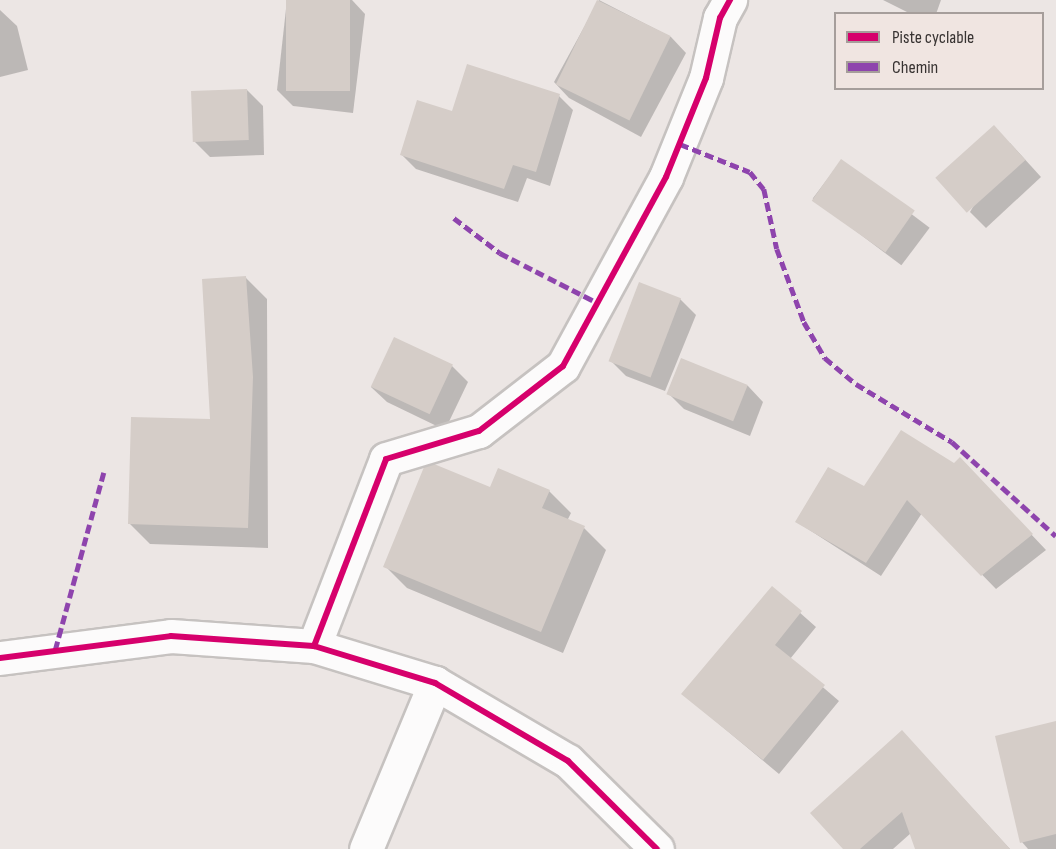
<!DOCTYPE html>
<style>
body{margin:0}
#map{position:relative;width:1056px;height:849px;overflow:hidden;background:#ece6e4;font-family:"Sofia Sans Condensed",sans-serif}
div>[style]{position:absolute}
[style*='--x']{left:calc(var(--x)*1px);top:calc(var(--y)*1px);width:calc(var(--w)*1px);rotate:calc(var(--a)*1deg)}
.shadow>*{inset:0;background:#0003;transform-origin:0 0}
.building>*{inset:0;background:#d5cdc8;transform-origin:0 0}
.roads{filter:drop-shadow(2px 0 #c6c2c0) drop-shadow(-2px 0 #c6c2c0) drop-shadow(0 2px #c6c2c0) drop-shadow(0 -2px #c6c2c0)}
.street>*{height:33px;margin:-16.5px;padding:0 16.5px;transform-origin:16.5px;border-radius:16.5px;background:#fcfbfb}
.quiet>*{height:4.5px;margin-top:-2.25px;transform-origin:0;background:repeating-linear-gradient(90deg,#8e44ad 0 9px,transparent 0 13.5px)}
.cycleway>*{height:6px;margin:-3px;padding:0 3px;transform-origin:3px;border-radius:3px;background:#d6006c}
span{translate:-50% -50%;white-space:nowrap;text-align:center;line-height:1.15;-webkit-text-stroke:6px #f0e5e1;paint-order:stroke}
.legend{position:absolute;left:834px;top:12px;width:210px;height:78px;box-sizing:border-box;background:#f0e5e1;border:2px solid #a69e9b;margin:0;padding:8px 10px;list-style:none;font-size:18px;color:#383332}
.legend li{display:flex;align-items:center;gap:12px;height:30px}
.legend b{width:30px;border:2px solid #a69e9b}
</style>
<div id="map">
<div class="shadow">
<div style="clip-path:polygon(287px 0,352px 0,365px 14px,353px 113px,293px 106px,277px 90px)"></div>
<div style="clip-path:polygon(599px 0,671px 37px,686px 53px,641px 137px,569px 98px,554px 82px)"></div>
<div style="clip-path:polygon(883px 0,941px 0,936px 14px,911px 14px)"></div>
<div style="clip-path:polygon(0 10px,17px 26px,28px 70px,0 77px)"></div>
<div style="clip-path:polygon(247px 90px,263px 106px,264px 155px,210px 157px,194px 141px)"></div>
<div style="clip-path:polygon(559px 96px,573px 110px,550px 186px,527px 178px,518px 202px,416px 169px,402px 155px,453px 113px)"></div>
<div style="clip-path:polygon(1010px 143px,1041px 177px,986px 228px,970px 212px)"></div>
<div style="left:841px;top:161px;width:111px;height:47px;rotate:37deg"></div>
<div style="clip-path:polygon(246px 278px,267px 299px,268px 548px,150px 544px,129px 523px,212px 421px)"></div>
<div style="clip-path:polygon(680px 299px,696px 315px,665px 391px,626px 376px,610px 360px)"></div>
<div style="clip-path:polygon(682px 360px,748px 386px,763px 402px,750px 436px,684px 409px,668px 393px)"></div>
<div style="clip-path:polygon(452px 366px,468px 382px,445px 430px,387px 402px,371px 387px)"></div>
<div style="clip-path:polygon(954px 465px,974px 474px,1046px 550px,996px 589px,922px 513px,881px 576px,797px 522px,864px 488px)"></div>
<div style="clip-path:polygon(549px 491px,571px 513px,567px 521px,584px 528px,606px 550px,563px 653px,407px 588px,385px 566px)"></div>
<div style="clip-path:polygon(772px 588px,816px 627px,790px 659px,839px 701px,779px 774px,683px 694px)"></div>
<div style="clip-path:polygon(1056px 723px,1056px 849px,1028px 849px,1022px 842px)"></div>
<div style="clip-path:polygon(902px 732px,1010px 849px,917px 849px,911px 833px,893px 849px,845px 849px)"></div>
</div>
<div class="building">
<div style="left:286px;top:0;width:64px;height:91px"></div>
<div style="left:597px;top:0;width:82px;height:94px;rotate:26deg"></div>
<div style="clip-path:polygon(467px 64px,560px 94px,536px 172px,513px 165px,504px 189px,400px 155px,417px 100px,452px 111px)"></div>
<div style="left:247px;top:89px;width:51px;height:56px;rotate:88deg"></div>
<div style="left:994px;top:125px;width:47px;height:79px;rotate:48deg"></div>
<div style="left:841px;top:159px;width:90px;height:51px;rotate:35deg"></div>
<div style="clip-path:polygon(246px 276px,253px 377px,248px 528px,128px 524px,131px 417px,210px 419px,202px 279px)"></div>
<div style="left:639px;top:282px;width:45px;height:85px;rotate:21deg"></div>
<div style="left:394px;top:337px;width:65px;height:55px;rotate:25deg"></div>
<div style="left:681px;top:358px;width:72px;height:39px;rotate:22deg"></div>
<div style="clip-path:polygon(901px 430px,954px 463px,960px 457px,1033px 534px,981px 576px,907px 500px,866px 563px,795px 522px,828px 467px,864px 486px)"></div>
<div style="clip-path:polygon(434px 464px,490px 487px,498px 468px,550px 490px,542px 508px,585px 526px,541px 632px,383px 567px,424px 467px)"></div>
<div style="clip-path:polygon(772px 586px,802px 611px,775px 645px,825px 685px,763px 760px,681px 694px)"></div>
<div style="clip-path:polygon(1056px 721px,1056px 834px,1020px 843px,995px 736px)"></div>
<div style="clip-path:polygon(902px 730px,1010px 849px,915px 849px,902px 812px,860px 849px,843px 849px,810px 813px)"></div>
</div>
<div class="roads">
<div class="street">
<div style="--x:314;--y:646;--w:200;--a:-68.9"></div>
<div style="--x:386;--y:459;--w:97;--a:-16.8"></div>
<div style="--x:479;--y:431;--w:106;--a:-37.7"></div>
<div style="--x:563;--y:366;--w:215;--a:-61.4"></div>
<div style="--x:666;--y:177;--w:107;--a:-68"></div>
<div style="--x:706;--y:78;--w:62;--a:-76.9"></div>
<div style="--x:720;--y:18;--w:21;--a:-61"></div>
<div style="--x:0;--y:658;--w:172;--a:-7.3"></div>
<div style="--x:171;--y:636;--w:143;--a:4"></div>
<div style="--x:314;--y:646;--w:127;--a:17"></div>
<div style="--x:435;--y:683;--w:154;--a:30.4"></div>
<div style="--x:568;--y:761;--w:125;--a:44.7"></div>
<div style="--x:366;--y:849;--w:180;--a:-67.4"></div>
</div>
</div>
<div class="quiet">
<div style="--x:680;--y:144;--w:75;--a:21.8"></div>
<div style="--x:750;--y:172;--w:22;--a:51"></div>
<div style="--x:764;--y:189;--w:61;--a:77.8"></div>
<div style="--x:777;--y:249;--w:78;--a:69.7"></div>
<div style="--x:804;--y:322;--w:42;--a:59.7"></div>
<div style="--x:825;--y:358;--w:40;--a:40"></div>
<div style="--x:856;--y:384;--w:112;--a:31.1"></div>
<div style="--x:952;--y:442;--w:140;--a:42.1"></div>
<div style="--x:454;--y:218;--w:58;--a:37.3"></div>
<div style="--x:500;--y:253;--w:110;--a:27"></div>
<div style="--x:55;--y:650;--w:186;--a:-74.7"></div>
</div>
<div class="cycleway">
<div style="--x:314;--y:646;--w:200;--a:-68.9"></div>
<div style="--x:386;--y:459;--w:97;--a:-16.8"></div>
<div style="--x:479;--y:431;--w:106;--a:-37.7"></div>
<div style="--x:563;--y:366;--w:215;--a:-61.4"></div>
<div style="--x:666;--y:177;--w:107;--a:-68"></div>
<div style="--x:706;--y:78;--w:62;--a:-76.9"></div>
<div style="--x:720;--y:18;--w:21;--a:-61"></div>
<div style="--x:0;--y:658;--w:172;--a:-7.3"></div>
<div style="--x:171;--y:636;--w:143;--a:4"></div>
<div style="--x:314;--y:646;--w:127;--a:17"></div>
<div style="--x:435;--y:683;--w:154;--a:30.4"></div>
<div style="--x:568;--y:761;--w:125;--a:44.7"></div>
</div>
<ul class="legend">
<li><b style="height:8px;background:#d6006c"></b>Piste cyclable</li>
<li><b style="height:8px;background:#8e44ad"></b>Chemin</li>
</ul>
</div>
